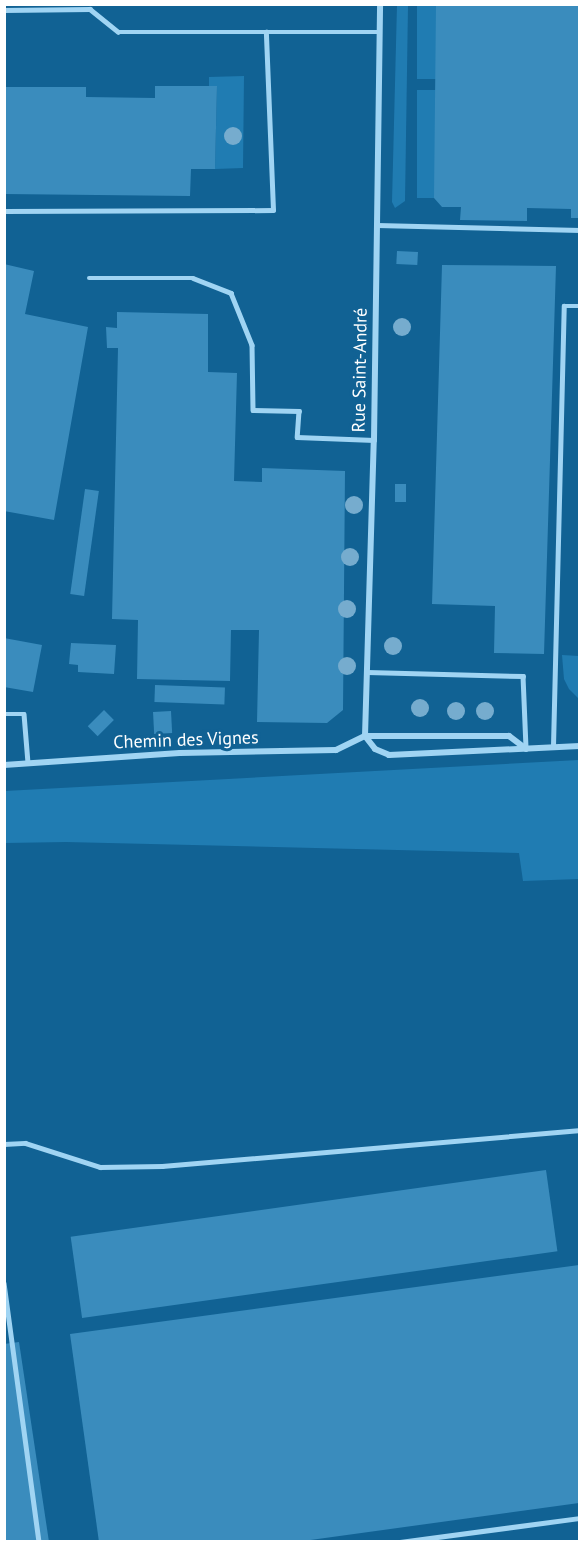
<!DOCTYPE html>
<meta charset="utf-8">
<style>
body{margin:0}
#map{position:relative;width:584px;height:1546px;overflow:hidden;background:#116294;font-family:"PT Sans",sans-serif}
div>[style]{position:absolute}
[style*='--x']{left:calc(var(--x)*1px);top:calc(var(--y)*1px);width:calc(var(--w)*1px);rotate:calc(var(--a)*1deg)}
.green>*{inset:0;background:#207cb2;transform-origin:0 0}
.building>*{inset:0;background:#3a8cbd;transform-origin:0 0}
.lane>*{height:4.5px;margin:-2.25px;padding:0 2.25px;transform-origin:2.25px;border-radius:2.25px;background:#a0d4f3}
.street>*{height:6px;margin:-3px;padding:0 3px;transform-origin:3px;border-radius:3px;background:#a0d4f3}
.trees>*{width:18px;height:18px;margin:-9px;border-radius:50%;background:#76acce}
span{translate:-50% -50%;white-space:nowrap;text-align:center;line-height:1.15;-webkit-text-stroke:6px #116294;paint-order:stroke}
.street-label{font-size:18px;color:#fff}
.frame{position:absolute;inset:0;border:6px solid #fff;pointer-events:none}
</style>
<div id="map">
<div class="green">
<div style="clip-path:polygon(397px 5px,408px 5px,405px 201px,395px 208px,392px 202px)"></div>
<div style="left:417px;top:5px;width:19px;height:74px"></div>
<div style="clip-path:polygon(244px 76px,243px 168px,215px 169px,217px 86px,209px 86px,209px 77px)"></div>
<div style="left:417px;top:90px;width:19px;height:108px"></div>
<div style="clip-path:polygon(562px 655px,579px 656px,579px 699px,569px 689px,564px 679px)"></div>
<div style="clip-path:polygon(579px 760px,579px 879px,523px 881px,519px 853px,66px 842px,5px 843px,5px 791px)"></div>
</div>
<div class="building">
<div style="clip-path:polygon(436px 4px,579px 4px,579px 218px,571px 218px,571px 209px,527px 208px,527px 221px,460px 220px,461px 207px,442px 207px,434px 198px)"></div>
<div style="clip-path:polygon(155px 86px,217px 86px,215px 169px,191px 169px,190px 196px,4px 194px,4px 87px,86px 87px,86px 97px,155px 98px)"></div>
<div style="left:397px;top:251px;width:21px;height:13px;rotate:3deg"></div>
<div style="clip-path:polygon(4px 264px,34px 271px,25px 314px,88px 327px,54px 520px,4px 511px)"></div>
<div style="clip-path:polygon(442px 265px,556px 266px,544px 654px,494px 653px,495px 606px,432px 604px)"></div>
<div style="clip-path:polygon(117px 312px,208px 314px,208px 372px,237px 373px,234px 481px,262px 482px,262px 468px,345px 471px,343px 710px,327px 723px,257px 722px,259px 630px,231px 630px,230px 681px,137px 679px,138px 620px,112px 619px,118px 348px,107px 348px,106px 327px,117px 328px)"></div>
<div style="left:395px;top:484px;width:11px;height:18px"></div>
<div style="left:85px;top:489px;width:14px;height:106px;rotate:8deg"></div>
<div style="clip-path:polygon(4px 638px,42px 645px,33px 692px,4px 687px)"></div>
<div style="clip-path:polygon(71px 643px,116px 645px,114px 674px,78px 672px,78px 665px,69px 664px)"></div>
<div style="left:155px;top:685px;width:70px;height:17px;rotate:2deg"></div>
<div style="left:104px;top:710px;width:14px;height:23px;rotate:45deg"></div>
<div style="left:171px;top:711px;width:22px;height:18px;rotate:87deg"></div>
<div style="left:546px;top:1170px;width:82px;height:480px;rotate:82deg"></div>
<div style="clip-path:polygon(579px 1265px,579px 1503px,296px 1542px,99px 1542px,70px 1334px)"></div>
<div style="clip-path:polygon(19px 1342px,49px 1542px,4px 1542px,4px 1344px)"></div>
</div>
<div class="lane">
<div style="--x:4;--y:10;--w:86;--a:-0.7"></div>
<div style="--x:90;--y:9;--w:36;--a:39"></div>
<div style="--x:118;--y:32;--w:262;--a:0"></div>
<div style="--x:4;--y:211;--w:269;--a:-0.2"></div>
<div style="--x:273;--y:210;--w:178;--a:-92.3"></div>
<div style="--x:377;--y:225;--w:203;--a:1.4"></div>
<div style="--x:89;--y:278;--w:104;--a:0"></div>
<div style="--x:193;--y:278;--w:41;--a:21.5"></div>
<div style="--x:231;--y:293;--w:56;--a:68"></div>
<div style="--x:252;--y:345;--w:65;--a:89.1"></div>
<div style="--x:253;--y:410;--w:46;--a:1.2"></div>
<div style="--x:299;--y:411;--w:26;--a:94"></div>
<div style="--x:297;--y:437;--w:77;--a:2.2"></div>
<div style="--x:367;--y:672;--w:156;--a:1.5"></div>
<div style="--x:523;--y:676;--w:73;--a:87.6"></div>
<div style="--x:4;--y:714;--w:20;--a:0"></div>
<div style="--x:24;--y:714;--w:49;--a:85.3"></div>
<div style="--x:553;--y:746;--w:440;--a:-88.6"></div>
<div style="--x:564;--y:306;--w:16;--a:0"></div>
<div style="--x:4;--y:1144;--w:21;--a:-3"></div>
<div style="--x:25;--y:1143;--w:79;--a:17.7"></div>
<div style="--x:100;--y:1167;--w:62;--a:-0.9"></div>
<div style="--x:162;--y:1166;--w:420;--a:-4.9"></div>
<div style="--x:4;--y:1283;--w:261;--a:82.3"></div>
<div style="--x:341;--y:1542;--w:16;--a:0"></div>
<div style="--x:400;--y:1542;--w:182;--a:-7.6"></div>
</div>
<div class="street">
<div style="--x:365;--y:736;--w:296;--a:-88.3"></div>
<div style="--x:374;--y:440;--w:436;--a:-89.2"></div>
<div style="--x:365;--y:736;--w:16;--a:52"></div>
<div style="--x:375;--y:749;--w:15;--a:23"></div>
<div style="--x:389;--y:755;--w:191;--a:-2.7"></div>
<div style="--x:4;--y:765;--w:176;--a:-3.9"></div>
<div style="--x:180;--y:753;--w:156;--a:-1.1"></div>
<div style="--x:336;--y:750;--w:32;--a:-26"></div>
<div style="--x:365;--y:736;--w:144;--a:0"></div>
<div style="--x:509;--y:736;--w:21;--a:37"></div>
</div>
<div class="trees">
<div style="left:233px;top:136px"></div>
<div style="left:402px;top:327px"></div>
<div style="left:354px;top:505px"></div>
<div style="left:350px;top:557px"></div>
<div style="left:347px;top:609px"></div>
<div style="left:393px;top:646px"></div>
<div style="left:347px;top:666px"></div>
<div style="left:420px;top:708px"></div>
<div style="left:456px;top:711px"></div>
<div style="left:485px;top:711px"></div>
</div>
<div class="street-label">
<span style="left:360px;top:370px;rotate:-89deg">Rue Saint-André</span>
<span style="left:186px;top:740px;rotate:-2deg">Chemin des Vignes</span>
</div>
<div class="frame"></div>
</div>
